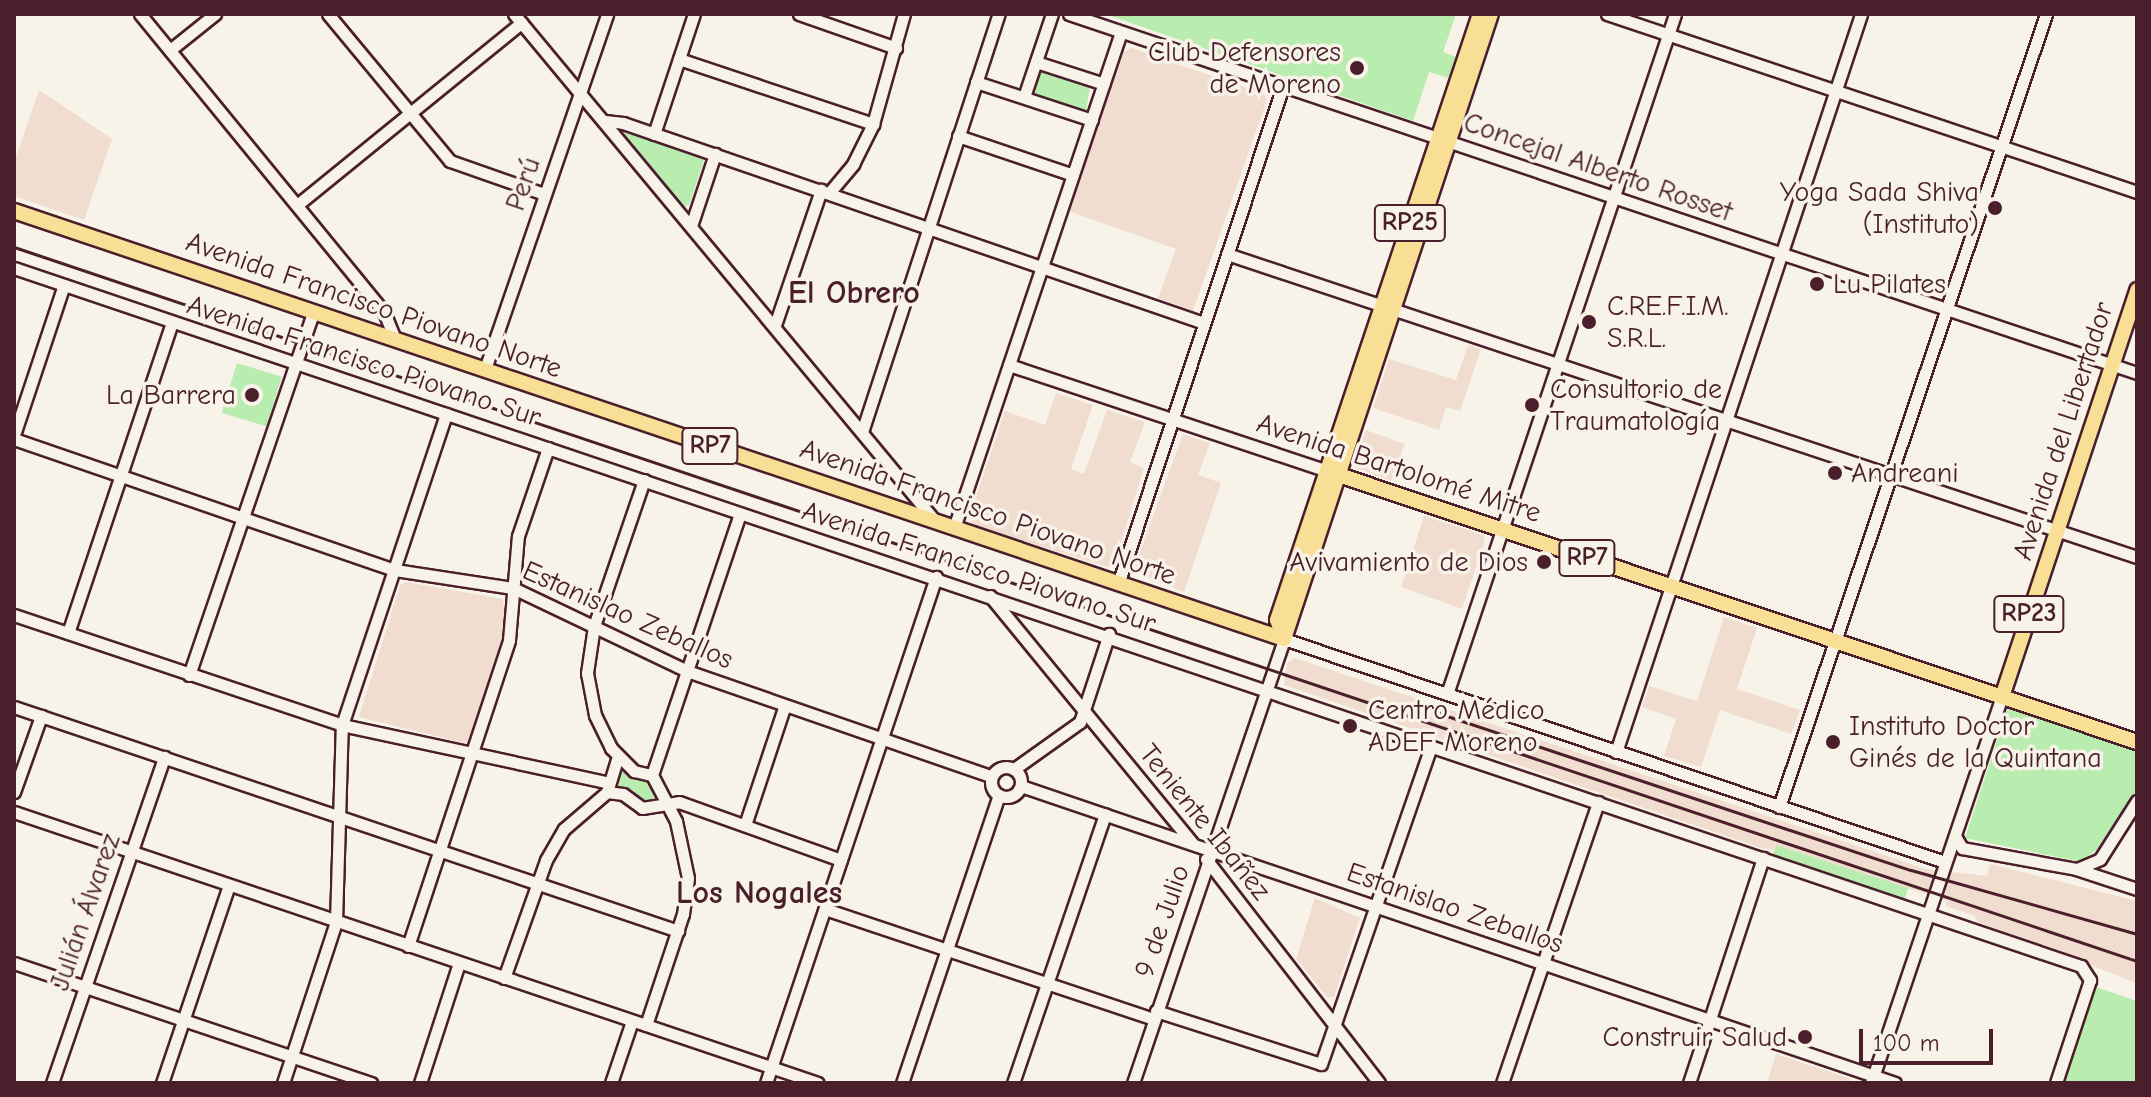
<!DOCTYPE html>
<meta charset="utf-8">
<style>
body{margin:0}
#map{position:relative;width:2151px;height:1097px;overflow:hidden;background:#f7f3e8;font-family:"Comic Neue",sans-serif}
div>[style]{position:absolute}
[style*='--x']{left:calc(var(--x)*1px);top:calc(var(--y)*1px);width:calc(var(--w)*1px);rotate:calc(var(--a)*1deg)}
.built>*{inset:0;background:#f0ddcf;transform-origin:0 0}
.green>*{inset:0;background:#b8edaf;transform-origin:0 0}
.roads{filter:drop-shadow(2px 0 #4a1f2b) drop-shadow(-2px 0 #4a1f2b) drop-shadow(0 2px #4a1f2b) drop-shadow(0 -2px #4a1f2b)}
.minor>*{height:11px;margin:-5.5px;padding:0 5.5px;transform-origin:5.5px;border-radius:5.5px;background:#f7f3e8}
.minor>.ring{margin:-5.5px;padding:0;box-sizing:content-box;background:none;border:11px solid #f7f3e8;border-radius:50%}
.major>*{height:14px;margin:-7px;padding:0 7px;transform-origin:7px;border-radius:7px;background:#f9df96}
.rail>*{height:3px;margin:-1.5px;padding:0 1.5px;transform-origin:1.5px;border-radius:1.5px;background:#4a1f2b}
.dots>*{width:22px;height:22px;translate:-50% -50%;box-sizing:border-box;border:4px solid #f7f3e8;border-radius:50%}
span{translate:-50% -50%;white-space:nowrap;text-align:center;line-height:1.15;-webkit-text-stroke:7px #f7f3e8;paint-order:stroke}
.shield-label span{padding:2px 6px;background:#f7f3e8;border:2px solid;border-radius:6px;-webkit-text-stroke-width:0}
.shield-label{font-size:26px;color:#4a1f2b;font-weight:700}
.poi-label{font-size:28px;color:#4a1f2b}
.right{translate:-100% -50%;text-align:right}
.left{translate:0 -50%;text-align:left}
.street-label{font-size:28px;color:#4a1f2b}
.quarter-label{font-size:32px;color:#4a1f2b;font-weight:700}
.frame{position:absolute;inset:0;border:16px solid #4a1f2b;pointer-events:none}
.scale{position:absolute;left:1859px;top:1029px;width:134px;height:36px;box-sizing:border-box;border:4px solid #4a1f2b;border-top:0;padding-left:10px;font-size:24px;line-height:28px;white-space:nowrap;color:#4a1f2b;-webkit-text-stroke:6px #f7f3e8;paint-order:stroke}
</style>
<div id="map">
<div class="built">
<div style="clip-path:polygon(1132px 48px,1264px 94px,1267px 100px,1193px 311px,1158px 298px,1176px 249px,1068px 211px,1124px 51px)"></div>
<div style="clip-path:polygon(39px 90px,112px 139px,84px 220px,14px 196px,14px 163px)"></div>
<div style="clip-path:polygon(1468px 345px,1481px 349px,1460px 411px,1446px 407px,1439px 430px,1373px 408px,1389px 359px,1456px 380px)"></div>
<div style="clip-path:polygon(1056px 393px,1093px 405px,1071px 469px,1084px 474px,1107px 410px,1145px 422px,1130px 462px,1144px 468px,1114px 564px,1108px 567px,973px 525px,969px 517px,1005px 411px,1045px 425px)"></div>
<div style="left:1366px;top:430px;width:41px;height:39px;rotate:20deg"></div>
<div style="clip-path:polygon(1183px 434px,1210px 443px,1198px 475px,1221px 483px,1184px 592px,1133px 571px)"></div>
<div style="clip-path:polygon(1424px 516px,1483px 535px,1485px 540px,1462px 609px,1401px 587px)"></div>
<div style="clip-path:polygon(406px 582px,503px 599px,505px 628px,468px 744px,359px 717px,400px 585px)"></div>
<div style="clip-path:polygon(1724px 617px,1757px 628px,1737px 689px,1800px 710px,1791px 734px,1720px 710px,1701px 767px,1664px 756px,1676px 719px,1642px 707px,1649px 686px,1697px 701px)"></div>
<div style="clip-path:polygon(1295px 658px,1926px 869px,1987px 876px,1990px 864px,2137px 901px,2137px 983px,1978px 922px,1975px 916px,1946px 906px,1947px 901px,1776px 845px,1774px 850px,1761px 848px,1284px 685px,1287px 663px)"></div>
<div style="clip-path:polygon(1315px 898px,1360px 918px,1334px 997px,1328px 998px,1296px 959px)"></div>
<div style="clip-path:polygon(1776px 1054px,1849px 1078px,1851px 1083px,1767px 1083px)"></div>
</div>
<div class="green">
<div style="clip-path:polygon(1105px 14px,1456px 14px,1443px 52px,1456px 57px,1449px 78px,1429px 72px,1413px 121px)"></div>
<div style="clip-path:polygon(1043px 70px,1090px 86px,1086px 112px,1033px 94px,1036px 73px)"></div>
<div style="clip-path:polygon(628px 129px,705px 157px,689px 205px,684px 206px,624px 134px)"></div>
<div style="left:237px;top:363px;width:47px;height:52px;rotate:17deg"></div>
<div style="clip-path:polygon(2008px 707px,2137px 748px,2137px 790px,2096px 850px,2081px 862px,1965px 838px)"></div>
<div style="clip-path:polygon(620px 765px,636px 779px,650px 780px,657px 793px,654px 798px,641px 802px,625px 788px,612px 786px)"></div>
<div style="left:1776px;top:845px;width:139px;height:14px;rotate:18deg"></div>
<div style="clip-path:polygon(2096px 987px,2137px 1001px,2137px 1083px,2064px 1083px)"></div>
</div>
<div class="roads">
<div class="minor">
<div style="--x:140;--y:14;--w:385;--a:50.7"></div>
<div style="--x:384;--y:312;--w:29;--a:68"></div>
<div style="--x:328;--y:14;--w:191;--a:50.3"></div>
<div style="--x:450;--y:161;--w:100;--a:19.3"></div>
<div style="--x:514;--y:14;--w:659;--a:50.29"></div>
<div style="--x:799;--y:14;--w:103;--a:19.3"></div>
<div style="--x:1069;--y:14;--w:1127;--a:18.58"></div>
<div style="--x:1607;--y:14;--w:559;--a:18.56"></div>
<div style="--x:170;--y:50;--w:58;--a:-38.7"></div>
<div style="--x:679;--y:59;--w:205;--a:18.5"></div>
<div style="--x:1036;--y:62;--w:71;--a:17.9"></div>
<div style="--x:976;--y:82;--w:122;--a:18.1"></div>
<div style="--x:1024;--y:97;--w:88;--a:-71.4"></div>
<div style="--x:605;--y:121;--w:18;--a:6"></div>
<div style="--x:623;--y:123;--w:614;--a:19"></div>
<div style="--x:654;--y:134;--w:126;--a:-71.6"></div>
<div style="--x:958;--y:136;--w:121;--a:18.7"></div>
<div style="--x:829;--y:193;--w:38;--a:-50"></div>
<div style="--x:853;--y:164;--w:45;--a:-63.4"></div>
<div style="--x:873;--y:124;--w:114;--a:-74.3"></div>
<div style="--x:297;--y:205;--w:289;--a:-39.1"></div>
<div style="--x:692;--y:223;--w:73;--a:-71.6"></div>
<div style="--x:1227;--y:254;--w:959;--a:18.42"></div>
<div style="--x:14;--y:268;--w:2182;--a:18.66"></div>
<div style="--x:2081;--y:966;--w:17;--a:57"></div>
<div style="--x:2090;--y:980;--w:108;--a:108.3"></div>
<div style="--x:775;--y:325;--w:143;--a:-71.2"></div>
<div style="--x:1009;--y:365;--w:335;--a:18.4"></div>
<div style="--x:485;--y:369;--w:375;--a:-71"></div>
<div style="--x:862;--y:432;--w:440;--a:-71.9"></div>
<div style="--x:14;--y:435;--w:158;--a:-71.6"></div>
<div style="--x:14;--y:439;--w:403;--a:19"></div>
<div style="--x:395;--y:570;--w:119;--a:8.7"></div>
<div style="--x:513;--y:588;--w:193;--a:25.5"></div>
<div style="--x:687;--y:671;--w:322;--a:19.1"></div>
<div style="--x:644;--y:480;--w:154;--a:108.9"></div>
<div style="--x:594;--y:626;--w:48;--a:98.5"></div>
<div style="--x:587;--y:673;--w:43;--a:79.2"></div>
<div style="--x:595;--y:715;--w:37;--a:64"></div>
<div style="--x:611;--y:748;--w:33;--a:45"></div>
<div style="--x:634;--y:771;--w:18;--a:13"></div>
<div style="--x:954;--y:528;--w:523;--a:-71.39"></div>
<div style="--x:1118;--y:584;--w:525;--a:-71.67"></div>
<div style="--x:990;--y:596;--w:319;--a:50.7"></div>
<div style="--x:14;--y:615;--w:346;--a:18.5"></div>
<div style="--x:342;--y:725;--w:270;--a:12.2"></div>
<div style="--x:68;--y:633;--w:327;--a:-71.5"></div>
<div style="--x:189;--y:675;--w:384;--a:-71.1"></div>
<div style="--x:1447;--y:694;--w:717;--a:-71.46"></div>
<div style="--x:14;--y:707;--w:701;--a:18.64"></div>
<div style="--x:1616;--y:752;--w:778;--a:-71.63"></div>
<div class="ring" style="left:991px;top:767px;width:19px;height:19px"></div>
<div style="--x:1014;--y:769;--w:81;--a:-35.5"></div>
<div style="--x:1080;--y:722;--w:93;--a:-71.8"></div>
<div style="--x:652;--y:775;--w:276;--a:-71.4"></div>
<div style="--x:1021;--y:786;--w:923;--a:18.77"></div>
<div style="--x:14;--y:792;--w:81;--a:-70.4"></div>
<div style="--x:607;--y:792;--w:16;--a:7"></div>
<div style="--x:623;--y:794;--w:24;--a:36"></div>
<div style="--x:642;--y:808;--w:37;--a:-9"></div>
<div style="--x:679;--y:802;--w:172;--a:19.7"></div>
<div style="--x:1779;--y:807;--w:837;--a:-71.39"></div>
<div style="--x:14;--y:812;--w:848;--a:18.63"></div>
<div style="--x:745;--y:825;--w:126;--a:-71.6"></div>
<div style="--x:1955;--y:836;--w:14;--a:60"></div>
<div style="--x:1962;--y:848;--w:116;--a:10.4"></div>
<div style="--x:2076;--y:869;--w:64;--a:18.2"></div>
<div style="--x:1206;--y:859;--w:283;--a:52.3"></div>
<div style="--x:2077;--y:869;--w:25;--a:-23"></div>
<div style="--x:2100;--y:859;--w:69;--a:-57.5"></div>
<div style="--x:825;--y:909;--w:347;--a:18.5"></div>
<div style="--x:408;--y:946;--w:322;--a:-71.7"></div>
<div style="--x:509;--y:640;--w:104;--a:-85.1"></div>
<div style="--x:518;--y:536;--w:93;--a:-71.2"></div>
<div style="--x:14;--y:963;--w:377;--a:18.6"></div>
<div style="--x:504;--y:978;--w:125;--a:-70.4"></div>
<div style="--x:546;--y:860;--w:36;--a:-60"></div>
<div style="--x:564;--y:829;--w:57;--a:-40.7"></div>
<div style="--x:607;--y:792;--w:37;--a:-73"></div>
<div style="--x:1156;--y:1011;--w:173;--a:17.8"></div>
<div style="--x:1321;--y:1064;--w:336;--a:-70.9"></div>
<div style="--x:646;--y:1025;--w:117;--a:-71.6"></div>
<div style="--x:683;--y:914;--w:36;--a:-82"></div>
<div style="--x:688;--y:878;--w:58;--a:-101.9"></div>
<div style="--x:676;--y:821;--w:52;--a:-117.6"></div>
<div style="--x:52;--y:1083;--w:345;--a:-71"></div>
<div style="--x:162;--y:1083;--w:209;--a:-71.3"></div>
<div style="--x:283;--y:1083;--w:169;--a:-71.8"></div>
<div style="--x:336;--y:922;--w:197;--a:-88.3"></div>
<div style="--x:342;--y:725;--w:328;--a:-71.5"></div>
<div style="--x:420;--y:1083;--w:126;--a:-72"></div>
<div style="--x:611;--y:1083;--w:65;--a:-71.3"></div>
<div style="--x:766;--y:1083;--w:534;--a:-71.43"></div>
<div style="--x:902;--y:1083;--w:304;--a:-71.4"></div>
<div style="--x:1013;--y:1083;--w:284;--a:-71.1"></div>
<div style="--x:1133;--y:1083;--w:469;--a:-71.2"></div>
<div style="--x:1284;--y:639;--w:698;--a:18.64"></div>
<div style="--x:1502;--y:1083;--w:297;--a:-71.1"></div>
<div style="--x:1689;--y:1083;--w:237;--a:-71.8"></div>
<div style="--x:1871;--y:1083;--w:408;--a:-71.3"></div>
</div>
<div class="major">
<div style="--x:14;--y:211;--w:1340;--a:18.62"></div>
<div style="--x:1327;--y:471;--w:854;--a:18.5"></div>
<div style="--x:1284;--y:639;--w:20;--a:-110"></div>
<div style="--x:1277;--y:620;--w:639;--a:-71.48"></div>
<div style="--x:1284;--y:639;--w:658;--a:-71.68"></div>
<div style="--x:2002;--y:697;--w:429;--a:-71.6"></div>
</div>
</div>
<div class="rail">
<div style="--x:14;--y:247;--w:2240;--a:18.59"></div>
<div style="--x:1438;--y:713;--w:498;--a:18.4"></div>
<div style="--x:1911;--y:870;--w:235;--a:15.8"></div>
</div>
<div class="dots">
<div style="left:1357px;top:68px;background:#4a1f2b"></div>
<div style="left:1995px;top:208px;background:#4a1f2b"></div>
<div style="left:1817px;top:284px;background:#4a1f2b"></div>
<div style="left:1589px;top:322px;background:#4a1f2b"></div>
<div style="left:252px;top:395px;background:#4a1f2b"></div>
<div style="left:1532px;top:405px;background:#4a1f2b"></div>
<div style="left:1835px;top:473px;background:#4a1f2b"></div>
<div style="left:1544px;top:562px;background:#4a1f2b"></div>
<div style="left:1350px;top:726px;background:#4a1f2b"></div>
<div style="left:1833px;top:742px;background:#4a1f2b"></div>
<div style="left:1805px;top:1037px;background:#4a1f2b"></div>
</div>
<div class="shield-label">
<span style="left:1410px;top:223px">RP25</span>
<span style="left:710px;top:446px">RP7</span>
<span style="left:1587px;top:558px">RP7</span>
<span style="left:2029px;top:614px">RP23</span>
</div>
<div class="poi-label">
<span class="right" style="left:1341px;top:68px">Club Defensores<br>de Moreno</span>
<span class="right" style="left:1979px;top:208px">Yoga Sada Shiva<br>(Instituto)</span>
<span class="left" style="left:1833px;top:284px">Lu Pilates</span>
<span class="left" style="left:1607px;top:322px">C.RE.F.I.M.<br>S.R.L.</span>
<span class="left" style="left:1550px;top:405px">Consultorio de<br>Traumatología</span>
<span class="right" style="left:236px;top:395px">La Barrera</span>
<span class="left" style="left:1851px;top:473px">Andreani</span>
<span class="right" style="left:1528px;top:562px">Avivamiento de Dios</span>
<span class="left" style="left:1368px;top:726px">Centro Médico<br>ADEF Moreno</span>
<span class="left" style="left:1849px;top:742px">Instituto Doctor<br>Ginés de la Quintana</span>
<span class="right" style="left:1787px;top:1037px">Construir Salud</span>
</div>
<div class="street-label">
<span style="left:1598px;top:167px;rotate:19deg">Concejal Alberto Rosset</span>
<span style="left:523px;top:184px;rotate:-71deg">Perú</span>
<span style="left:374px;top:305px;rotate:19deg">Avenida Francisco Piovano Norte</span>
<span style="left:364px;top:361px;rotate:18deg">Avenida Francisco Piovano Sur</span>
<span style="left:2063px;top:431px;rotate:-72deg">Avenida del Libertador</span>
<span style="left:1399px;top:468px;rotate:18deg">Avenida Bartolomé Mitre</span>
<span style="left:988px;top:512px;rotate:19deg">Avenida Francisco Piovano Norte</span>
<span style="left:979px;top:567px;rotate:18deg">Avenida Francisco Piovano Sur</span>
<span style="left:628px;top:615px;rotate:24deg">Estanislao Zeballos</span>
<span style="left:1205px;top:822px;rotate:51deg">Teniente Ibañez</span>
<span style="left:1455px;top:908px;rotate:19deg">Estanislao Zeballos</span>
<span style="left:85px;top:912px;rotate:-71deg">Julián Álvarez</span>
<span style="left:1162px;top:921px;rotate:-71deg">9 de Julio</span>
</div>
<div class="quarter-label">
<span style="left:854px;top:293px">El Obrero</span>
<span style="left:759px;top:893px">Los Nogales</span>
</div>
<div class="frame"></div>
<div class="scale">100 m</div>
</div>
